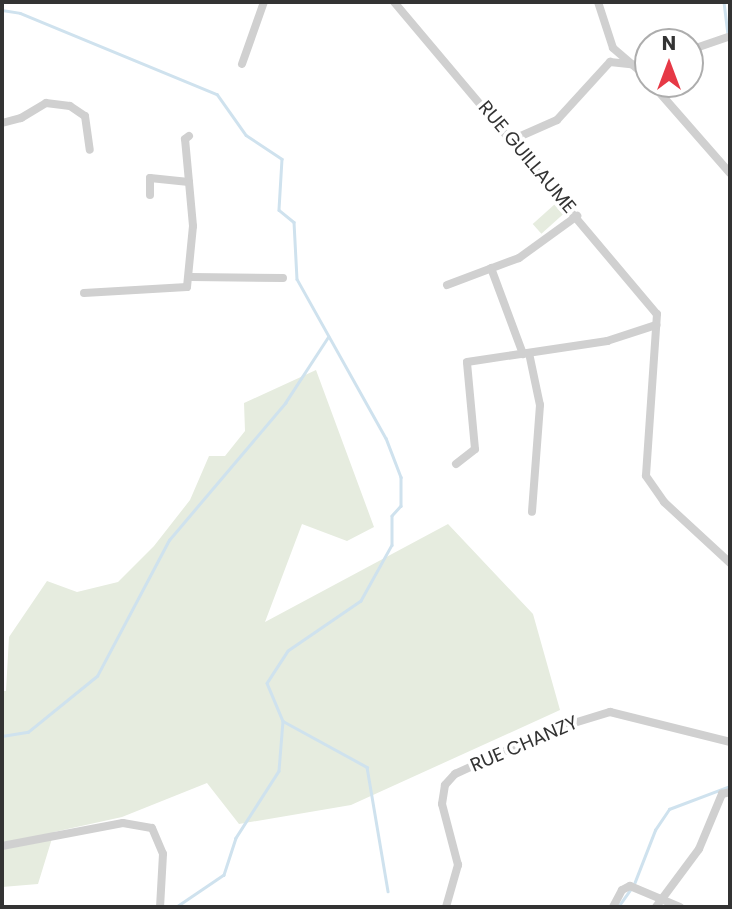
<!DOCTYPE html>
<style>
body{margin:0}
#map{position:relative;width:732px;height:909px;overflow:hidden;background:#fff;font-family:Poppins,sans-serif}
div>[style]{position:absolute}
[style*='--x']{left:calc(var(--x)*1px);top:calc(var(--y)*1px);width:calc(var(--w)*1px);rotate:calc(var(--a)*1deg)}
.green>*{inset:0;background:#e6ecdf;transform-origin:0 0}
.stream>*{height:2.5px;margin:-1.25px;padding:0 1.25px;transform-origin:1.25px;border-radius:1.25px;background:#cfe2ee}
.minor>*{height:8px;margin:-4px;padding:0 4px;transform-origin:4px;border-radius:4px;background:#d0d0d0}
span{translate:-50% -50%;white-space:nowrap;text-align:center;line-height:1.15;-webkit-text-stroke:7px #fff;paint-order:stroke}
.street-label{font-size:19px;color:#333}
.frame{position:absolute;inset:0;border:4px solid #333;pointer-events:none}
.north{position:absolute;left:634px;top:28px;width:70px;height:70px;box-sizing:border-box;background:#fff;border:2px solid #adadad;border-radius:50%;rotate:0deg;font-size:19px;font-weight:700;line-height:28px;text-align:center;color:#333}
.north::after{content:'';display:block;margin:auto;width:24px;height:32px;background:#e63946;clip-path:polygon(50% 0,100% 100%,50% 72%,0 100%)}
</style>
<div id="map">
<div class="green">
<div style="left:555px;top:204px;width:13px;height:30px;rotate:48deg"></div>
<div style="clip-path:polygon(316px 370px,374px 527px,347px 541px,302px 524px,265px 622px,448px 524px,533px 614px,560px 710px,351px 805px,239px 824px,207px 783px,122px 817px,54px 832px,38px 884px,2px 887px,2px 691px,6px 691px,9px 637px,47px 581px,77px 592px,118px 582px,154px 546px,190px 500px,209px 456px,225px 456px,245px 431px,244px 403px)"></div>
</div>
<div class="stream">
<div style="--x:724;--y:2;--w:34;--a:83"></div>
<div style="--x:2;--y:10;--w:18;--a:9"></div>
<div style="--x:20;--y:13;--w:213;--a:22.4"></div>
<div style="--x:217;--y:94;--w:50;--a:54.7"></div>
<div style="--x:246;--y:135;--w:43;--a:33.7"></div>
<div style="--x:282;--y:159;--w:51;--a:93.4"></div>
<div style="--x:279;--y:210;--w:19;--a:39"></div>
<div style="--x:294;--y:222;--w:57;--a:87"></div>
<div style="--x:297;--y:279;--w:182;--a:60.8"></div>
<div style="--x:386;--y:438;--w:42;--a:69"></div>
<div style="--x:401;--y:477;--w:29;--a:90"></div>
<div style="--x:401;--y:506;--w:13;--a:132"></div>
<div style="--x:392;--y:516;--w:29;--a:90"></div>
<div style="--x:392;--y:545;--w:64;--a:119"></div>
<div style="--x:361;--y:601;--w:88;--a:145.6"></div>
<div style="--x:288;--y:651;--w:38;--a:123"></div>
<div style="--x:267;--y:683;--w:41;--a:67.2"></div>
<div style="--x:283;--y:721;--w:50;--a:94.6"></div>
<div style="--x:279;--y:771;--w:80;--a:122.7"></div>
<div style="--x:236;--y:838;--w:39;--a:108"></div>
<div style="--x:224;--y:875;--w:57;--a:145.8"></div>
<div style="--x:283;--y:721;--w:96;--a:28.7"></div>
<div style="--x:367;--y:767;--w:126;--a:80.4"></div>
<div style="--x:2;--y:736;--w:26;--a:-9"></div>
<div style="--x:28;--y:732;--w:89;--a:-39.1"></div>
<div style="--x:97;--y:676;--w:154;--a:-62.1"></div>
<div style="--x:169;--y:540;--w:180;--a:-49.7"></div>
<div style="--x:285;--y:403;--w:79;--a:-56.9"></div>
<div style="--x:634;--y:884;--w:58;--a:-68.7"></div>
<div style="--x:655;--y:830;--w:25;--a:-56"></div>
<div style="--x:669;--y:809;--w:65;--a:-20.7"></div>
<div style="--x:618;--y:907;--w:21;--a:-55"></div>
</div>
<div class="minor">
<div style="--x:394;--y:2;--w:408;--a:49.9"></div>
<div style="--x:657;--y:314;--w:162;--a:93.9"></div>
<div style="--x:646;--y:476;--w:32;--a:55"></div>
<div style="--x:664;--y:502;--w:90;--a:42.7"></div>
<div style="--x:598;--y:2;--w:48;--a:71.9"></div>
<div style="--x:613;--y:48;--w:46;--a:40.6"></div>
<div style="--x:690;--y:50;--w:40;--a:-18.9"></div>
<div style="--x:242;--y:64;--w:66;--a:-70.5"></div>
<div style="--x:652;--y:84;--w:118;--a:48.8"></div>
<div style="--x:2;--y:123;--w:20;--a:-15"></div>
<div style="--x:21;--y:118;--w:29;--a:-31"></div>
<div style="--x:46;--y:103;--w:24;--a:7"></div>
<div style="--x:70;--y:106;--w:18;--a:34"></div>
<div style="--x:85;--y:116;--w:34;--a:82"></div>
<div style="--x:514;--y:139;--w:47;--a:-23.8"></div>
<div style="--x:557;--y:120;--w:79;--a:-47.6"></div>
<div style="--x:610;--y:62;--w:28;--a:6"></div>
<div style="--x:638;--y:65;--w:12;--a:-35"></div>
<div style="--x:150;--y:195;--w:17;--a:-90"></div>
<div style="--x:150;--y:178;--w:39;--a:6"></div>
<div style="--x:189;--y:182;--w:43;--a:-95.3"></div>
<div style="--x:185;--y:139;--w:5;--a:-37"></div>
<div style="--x:491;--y:268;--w:92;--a:69.6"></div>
<div style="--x:191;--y:277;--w:92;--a:0.6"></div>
<div style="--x:447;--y:285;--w:77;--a:-20.6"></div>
<div style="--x:519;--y:258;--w:72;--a:-35.9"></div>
<div style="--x:84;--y:293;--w:103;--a:-3.3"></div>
<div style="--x:187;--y:287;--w:61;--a:-84.4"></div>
<div style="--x:193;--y:226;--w:44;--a:-95.2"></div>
<div style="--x:529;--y:353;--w:53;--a:78.1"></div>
<div style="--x:540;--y:405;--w:107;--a:94.3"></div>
<div style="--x:456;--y:464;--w:24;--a:-38"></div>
<div style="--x:475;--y:449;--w:87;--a:-95.3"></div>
<div style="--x:467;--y:362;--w:142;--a:-8.5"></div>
<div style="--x:607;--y:341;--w:52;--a:-18.1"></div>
<div style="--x:2;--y:846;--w:123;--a:-10.8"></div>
<div style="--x:123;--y:823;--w:29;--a:10"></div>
<div style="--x:152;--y:828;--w:28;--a:67"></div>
<div style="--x:163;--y:854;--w:53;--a:93.2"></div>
<div style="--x:446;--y:907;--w:44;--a:-74.1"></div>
<div style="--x:458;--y:865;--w:63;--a:-104.7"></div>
<div style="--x:442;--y:804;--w:19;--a:-81"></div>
<div style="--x:445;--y:785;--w:15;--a:-48"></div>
<div style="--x:455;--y:774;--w:106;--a:-24.6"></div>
<div style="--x:551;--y:730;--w:62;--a:-17"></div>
<div style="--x:610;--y:712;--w:124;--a:14"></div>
<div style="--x:613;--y:907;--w:19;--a:-62"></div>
<div style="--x:622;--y:890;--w:9;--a:-27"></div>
<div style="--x:630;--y:886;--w:54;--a:22.8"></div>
<div style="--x:656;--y:907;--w:72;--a:-53.4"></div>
<div style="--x:699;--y:849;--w:60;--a:-67.3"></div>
<div style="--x:722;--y:794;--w:8;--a:-14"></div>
</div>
<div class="street-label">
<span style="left:527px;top:157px;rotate:50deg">RUE GUILLAUME</span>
<span style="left:524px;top:744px;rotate:-23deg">RUE CHANZY</span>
</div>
<div class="frame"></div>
<div class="north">N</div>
</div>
